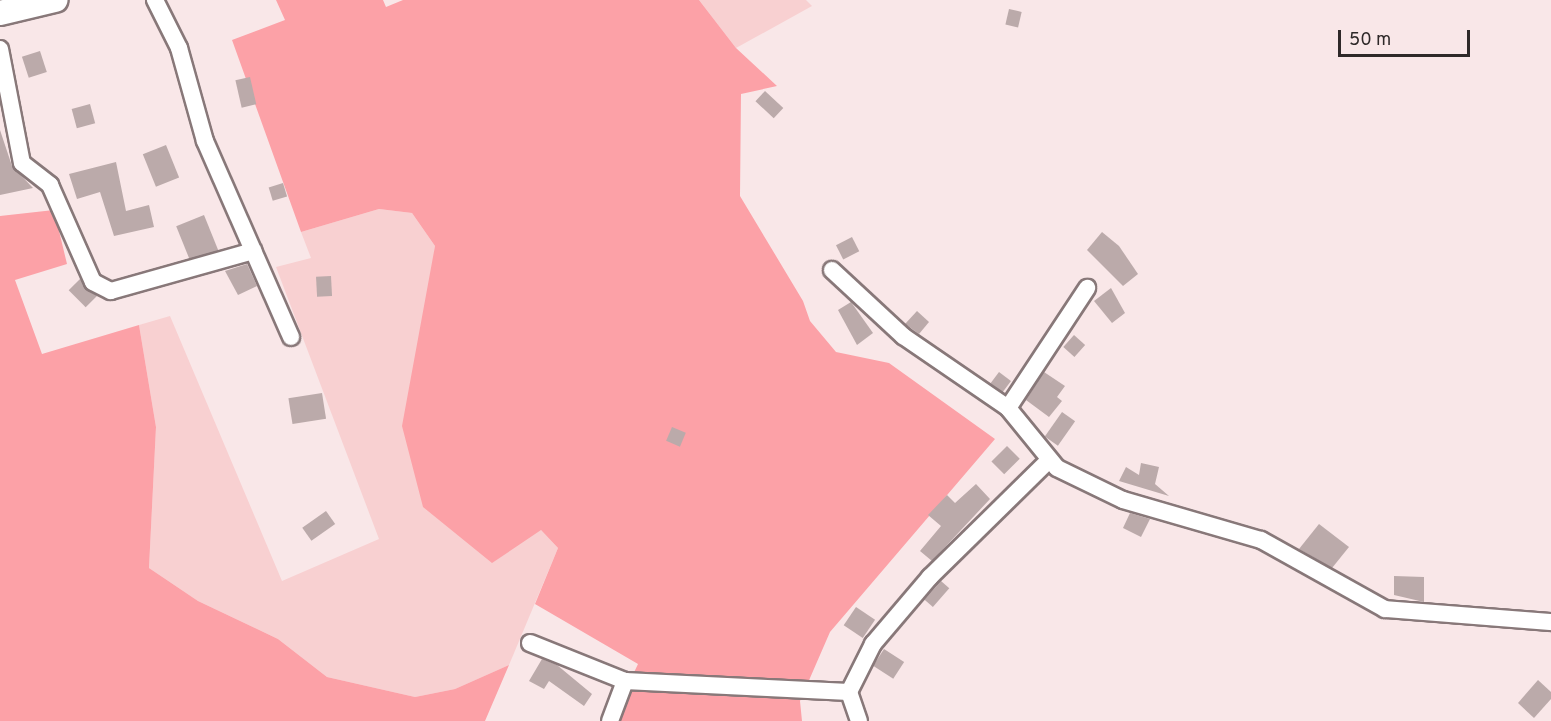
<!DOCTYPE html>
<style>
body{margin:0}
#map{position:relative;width:1551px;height:721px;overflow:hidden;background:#f9e7e8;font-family:Overpass,sans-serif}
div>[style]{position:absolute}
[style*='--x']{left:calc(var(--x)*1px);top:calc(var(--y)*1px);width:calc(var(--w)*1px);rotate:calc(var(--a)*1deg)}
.green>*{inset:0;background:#f8d0d1}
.forest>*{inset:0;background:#fca1a7}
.building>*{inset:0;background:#baa;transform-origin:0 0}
.roads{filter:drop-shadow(2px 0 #887879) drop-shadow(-2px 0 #887879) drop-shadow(0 2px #887879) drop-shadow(0 -2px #887879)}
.street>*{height:16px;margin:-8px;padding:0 8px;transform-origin:8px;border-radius:8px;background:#fff}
.secondary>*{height:24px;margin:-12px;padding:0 12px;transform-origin:12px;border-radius:12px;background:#fff}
span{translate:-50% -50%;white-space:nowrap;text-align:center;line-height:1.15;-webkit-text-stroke:4.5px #f9e7e8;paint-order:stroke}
.scale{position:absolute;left:1338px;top:30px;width:132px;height:27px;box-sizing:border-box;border:3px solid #2f2929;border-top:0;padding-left:8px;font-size:18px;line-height:21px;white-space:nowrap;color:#2f2929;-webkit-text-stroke:4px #f9e7e8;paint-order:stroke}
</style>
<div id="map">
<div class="green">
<div style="clip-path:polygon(699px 0,806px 0,812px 6px,736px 48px)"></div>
<div style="clip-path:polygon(379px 209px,412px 213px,435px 246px,429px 298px,541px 530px,558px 548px,509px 665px,455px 689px,415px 697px,327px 677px,278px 639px,198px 601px,149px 568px,156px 427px,139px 325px,170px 316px,282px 581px,379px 539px,276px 267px,311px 258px,301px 232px)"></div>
</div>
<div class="forest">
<div style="clip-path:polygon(276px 0,383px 0,386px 7px,403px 0,699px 0,736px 48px,777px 86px,741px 94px,740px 196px,803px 301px,810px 321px,836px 352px,889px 363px,995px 439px,830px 632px,800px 701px,802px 721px,611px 721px,638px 664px,535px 604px,558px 548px,541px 530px,492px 563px,423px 507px,402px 426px,435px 246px,412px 213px,379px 209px,301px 232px,232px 40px,285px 20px)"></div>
<div style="clip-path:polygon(54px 210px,67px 264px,15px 280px,42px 354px,139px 325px,156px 427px,149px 568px,198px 601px,278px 639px,327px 677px,415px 697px,455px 689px,509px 665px,485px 721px,0 721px,0 216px)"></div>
</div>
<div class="building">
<div style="left:1009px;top:9px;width:13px;height:16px;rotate:13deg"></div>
<div style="left:40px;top:51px;width:22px;height:19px;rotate:72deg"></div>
<div style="left:250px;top:77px;width:28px;height:15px;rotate:77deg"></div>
<div style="left:765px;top:91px;width:25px;height:14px;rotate:43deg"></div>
<div style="left:90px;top:104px;width:20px;height:19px;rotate:75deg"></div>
<div style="clip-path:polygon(0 130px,12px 166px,33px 188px,0 195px)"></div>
<div style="left:166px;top:145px;width:35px;height:25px;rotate:68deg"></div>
<div style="clip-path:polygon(116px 162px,126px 211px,149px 205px,154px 227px,114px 236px,100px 192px,77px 199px,69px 174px)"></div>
<div style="left:283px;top:183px;width:14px;height:15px;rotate:73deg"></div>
<div style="left:204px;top:215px;width:38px;height:30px;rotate:68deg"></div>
<div style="clip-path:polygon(1102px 232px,1119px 246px,1138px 274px,1123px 286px,1087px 250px)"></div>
<div style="left:852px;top:237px;width:16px;height:18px;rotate:63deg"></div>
<div style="clip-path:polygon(247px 264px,257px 286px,238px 295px,225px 271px)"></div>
<div style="left:331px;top:276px;width:20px;height:15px;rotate:87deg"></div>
<div style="left:80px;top:279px;width:24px;height:16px;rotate:45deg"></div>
<div style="clip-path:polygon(1111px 288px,1125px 313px,1112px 323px,1094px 301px)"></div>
<div style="clip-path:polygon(851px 302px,873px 333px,857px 345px,838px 310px)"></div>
<div style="clip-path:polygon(917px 311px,929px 322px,919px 334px,905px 324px)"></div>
<div style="left:1074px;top:335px;width:15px;height:16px;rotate:42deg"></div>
<div style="left:999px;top:372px;width:15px;height:14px;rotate:37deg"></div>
<div style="clip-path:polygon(1044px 372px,1065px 386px,1057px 397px,1062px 401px,1049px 417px,1026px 400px)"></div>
<div style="left:322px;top:393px;width:26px;height:34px;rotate:81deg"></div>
<div style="left:1062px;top:412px;width:16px;height:30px;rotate:35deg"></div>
<div style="left:672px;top:427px;width:15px;height:15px;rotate:23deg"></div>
<div style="left:1007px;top:446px;width:18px;height:22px;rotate:45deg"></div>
<div style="clip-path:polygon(1141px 463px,1159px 467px,1155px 484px,1169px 496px,1119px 481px,1126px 467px,1139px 475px)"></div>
<div style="clip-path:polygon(976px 484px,990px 499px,932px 561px,920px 551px,941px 526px,928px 515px,947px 495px,955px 503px)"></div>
<div style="left:326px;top:511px;width:16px;height:29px;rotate:55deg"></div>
<div style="clip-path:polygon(1130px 513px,1150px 519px,1141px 537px,1123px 528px)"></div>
<div style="clip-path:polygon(1319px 524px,1349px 547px,1332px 568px,1299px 549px)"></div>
<div style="clip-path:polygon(1394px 576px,1424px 577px,1424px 602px,1394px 595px)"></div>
<div style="left:941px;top:581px;width:11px;height:25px;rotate:41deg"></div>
<div style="left:856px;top:607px;width:23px;height:22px;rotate:34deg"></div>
<div style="left:884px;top:649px;width:24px;height:20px;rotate:33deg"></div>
<div style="clip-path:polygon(542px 659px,557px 665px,592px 694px,584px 706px,549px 681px,544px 689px,529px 681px)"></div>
<div style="clip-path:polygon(1538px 680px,1551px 692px,1551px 699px,1534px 718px,1518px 703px)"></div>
</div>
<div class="roads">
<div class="street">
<div style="--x:155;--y:0;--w:54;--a:63.4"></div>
<div style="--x:179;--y:48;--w:97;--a:74.4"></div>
<div style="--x:205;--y:141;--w:214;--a:66.3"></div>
<div style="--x:0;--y:49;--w:116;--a:79.1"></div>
<div style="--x:22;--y:163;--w:36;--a:38"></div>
<div style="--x:50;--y:185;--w:106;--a:66.1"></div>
<div style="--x:93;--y:282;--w:20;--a:27"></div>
<div style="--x:111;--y:291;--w:148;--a:-15.7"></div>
<div style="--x:832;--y:270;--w:97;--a:42.9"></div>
<div style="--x:903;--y:336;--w:127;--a:34.4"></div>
<div style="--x:1008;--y:408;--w:77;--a:50.8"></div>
<div style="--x:1057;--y:468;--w:73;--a:25.9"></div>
<div style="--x:1123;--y:500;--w:144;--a:16.2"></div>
<div style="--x:1261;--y:540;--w:142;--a:29.1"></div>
<div style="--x:1385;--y:609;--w:167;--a:4.5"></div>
<div style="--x:1008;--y:408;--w:144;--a:-56.6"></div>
<div style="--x:530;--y:643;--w:102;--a:21.8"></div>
<div style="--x:625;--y:681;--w:224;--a:2.8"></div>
<div style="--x:610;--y:721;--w:43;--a:-69.4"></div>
<div style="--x:859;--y:721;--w:31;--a:-109"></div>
<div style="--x:849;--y:692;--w:54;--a:-63.4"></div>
<div style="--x:873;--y:644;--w:88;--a:-49.6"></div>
<div style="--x:930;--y:577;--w:165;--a:-44.5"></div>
</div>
<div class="secondary">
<div style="--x:0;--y:13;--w:57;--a:-13.3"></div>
</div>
</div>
<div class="scale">50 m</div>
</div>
